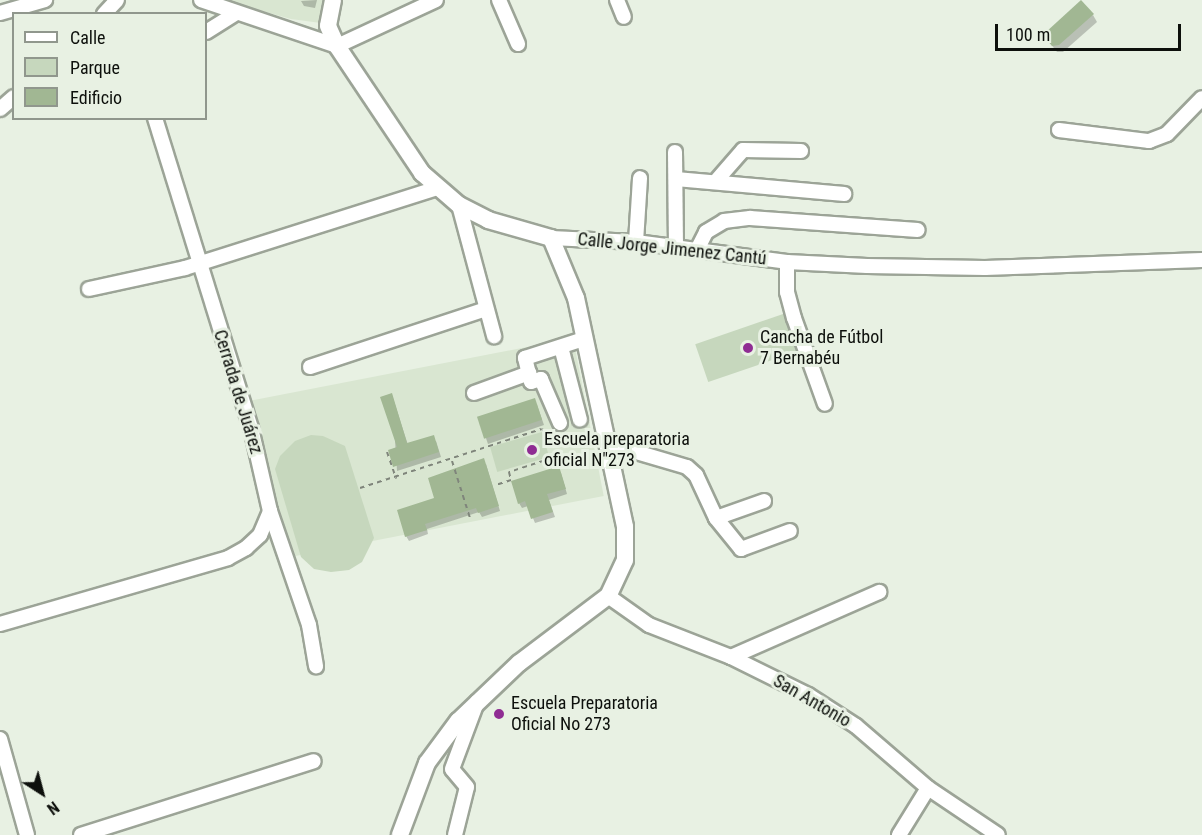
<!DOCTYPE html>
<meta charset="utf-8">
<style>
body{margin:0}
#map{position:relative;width:1202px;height:835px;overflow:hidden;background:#e8f1e3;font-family:"Roboto Condensed",sans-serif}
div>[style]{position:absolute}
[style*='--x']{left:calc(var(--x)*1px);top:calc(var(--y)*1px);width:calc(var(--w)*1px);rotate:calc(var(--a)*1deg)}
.built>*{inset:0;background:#d9e6d1;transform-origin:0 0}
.green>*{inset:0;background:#c6d7bd;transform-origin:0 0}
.shadow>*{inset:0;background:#0003}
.building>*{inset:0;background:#a1b793;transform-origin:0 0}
.path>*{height:2px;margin-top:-1px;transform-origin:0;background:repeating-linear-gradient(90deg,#7f857b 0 4.5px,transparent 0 9px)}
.roads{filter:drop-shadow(2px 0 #9ca497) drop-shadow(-2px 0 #9ca497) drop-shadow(0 2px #9ca497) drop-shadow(0 -2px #9ca497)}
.minor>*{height:14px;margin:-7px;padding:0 7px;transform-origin:7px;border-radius:7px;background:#fff}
.major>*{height:16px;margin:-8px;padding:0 8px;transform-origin:8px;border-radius:8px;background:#fff}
.dots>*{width:16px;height:16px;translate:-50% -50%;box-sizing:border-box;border:3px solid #e8f1e3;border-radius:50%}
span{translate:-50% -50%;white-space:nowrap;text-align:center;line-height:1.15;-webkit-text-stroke:6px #e8f1e3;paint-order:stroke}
.street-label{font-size:18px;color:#0d100c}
.poi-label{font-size:18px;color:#0d100c}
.left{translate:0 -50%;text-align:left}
.legend{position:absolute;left:12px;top:12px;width:195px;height:108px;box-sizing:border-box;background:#e8f1e3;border:2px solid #90978d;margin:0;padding:8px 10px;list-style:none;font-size:18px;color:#0d100c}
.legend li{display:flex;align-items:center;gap:12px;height:30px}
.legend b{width:30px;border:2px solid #90978d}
.north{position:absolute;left:12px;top:763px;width:60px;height:60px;-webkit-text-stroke:4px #e8f1e3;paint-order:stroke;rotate:144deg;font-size:16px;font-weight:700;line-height:24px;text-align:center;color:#0d100c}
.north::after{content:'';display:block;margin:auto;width:21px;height:27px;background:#0d100c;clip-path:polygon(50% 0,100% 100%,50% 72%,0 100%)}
.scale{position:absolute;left:995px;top:24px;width:186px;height:27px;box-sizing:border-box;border:3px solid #0d100c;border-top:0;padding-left:8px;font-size:18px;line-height:21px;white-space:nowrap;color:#0d100c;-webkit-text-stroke:4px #e8f1e3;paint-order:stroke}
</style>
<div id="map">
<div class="built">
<div style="clip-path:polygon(223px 0,323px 0,321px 23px,291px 19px)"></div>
<div style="left:573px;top:338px;width:161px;height:331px;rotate:79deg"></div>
</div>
<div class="green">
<div style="left:786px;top:313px;width:40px;height:96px;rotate:71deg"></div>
<div style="left:542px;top:432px;width:26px;height:54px;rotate:74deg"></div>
<div style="clip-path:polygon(323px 436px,345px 446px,374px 538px,362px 562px,349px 570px,331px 572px,314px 569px,301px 557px,275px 469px,280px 456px,295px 441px,311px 435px)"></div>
</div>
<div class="shadow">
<div style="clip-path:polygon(317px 0,315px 8px,304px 6px,301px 1px)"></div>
<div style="clip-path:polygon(1093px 15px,1097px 22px,1063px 52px,1057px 52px,1047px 39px)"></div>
<div style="clip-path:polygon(392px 395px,408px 445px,436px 441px,441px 457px,397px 471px)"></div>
<div style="clip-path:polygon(537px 405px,544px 425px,488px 444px,479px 418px)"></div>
<div style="clip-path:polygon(486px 464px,500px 511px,482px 517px,479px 512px,427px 529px,428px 534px,409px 541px,406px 536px,436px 499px)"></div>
<div style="clip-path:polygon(561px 473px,567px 494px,549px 500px,555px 517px,535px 523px,528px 506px,522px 508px,519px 503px)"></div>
</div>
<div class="building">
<div style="clip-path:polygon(1081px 0,1094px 14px,1059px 45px,1052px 46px,1046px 39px,1046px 32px)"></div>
<div style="clip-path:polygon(392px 393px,407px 443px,434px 435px,439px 452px,393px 467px,388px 450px,397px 447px,380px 397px)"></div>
<div style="left:535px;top:398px;width:23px;height:61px;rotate:72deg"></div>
<div style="clip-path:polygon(484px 458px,499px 506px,478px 513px,476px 508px,425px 524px,427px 530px,405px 537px,397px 510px,434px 498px,428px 478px)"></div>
<div style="clip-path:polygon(559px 466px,566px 489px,547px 494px,553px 512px,531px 519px,525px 501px,518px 504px,511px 481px)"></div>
</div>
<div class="path">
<div style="--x:546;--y:446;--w:47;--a:-17.3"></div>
<div style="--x:387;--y:452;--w:28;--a:71"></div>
<div style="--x:452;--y:461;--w:60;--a:72.5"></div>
<div style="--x:360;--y:488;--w:191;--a:-18"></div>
<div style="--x:542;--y:429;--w:19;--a:43"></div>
<div style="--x:556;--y:442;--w:14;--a:69"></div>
<div style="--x:561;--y:455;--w:55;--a:161.9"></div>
<div style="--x:509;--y:472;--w:8;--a:76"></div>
<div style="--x:511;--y:480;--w:16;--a:162"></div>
</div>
<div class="roads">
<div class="minor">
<div style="--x:201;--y:0;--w:144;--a:18.7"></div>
<div style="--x:337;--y:46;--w:109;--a:-24.9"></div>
<div style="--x:499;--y:0;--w:48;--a:66.6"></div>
<div style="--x:617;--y:0;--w:18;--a:68"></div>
<div style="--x:0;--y:13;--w:47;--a:-16.1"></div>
<div style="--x:104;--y:14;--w:19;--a:-47"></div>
<div style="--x:206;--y:32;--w:36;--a:-32"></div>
<div style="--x:0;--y:109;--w:18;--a:-41"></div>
<div style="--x:155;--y:118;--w:325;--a:72.8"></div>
<div style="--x:251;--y:428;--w:85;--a:77.1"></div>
<div style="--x:270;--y:511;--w:120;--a:71.1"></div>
<div style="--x:309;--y:625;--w:42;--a:80.3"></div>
<div style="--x:1059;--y:130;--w:91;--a:7"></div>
<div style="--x:1149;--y:141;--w:19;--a:-21"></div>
<div style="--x:1167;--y:134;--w:50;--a:-45.8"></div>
<div style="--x:675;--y:152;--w:95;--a:89.4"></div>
<div style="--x:676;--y:179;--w:169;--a:5.1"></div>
<div style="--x:716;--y:181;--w:41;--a:-48.9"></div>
<div style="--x:743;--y:150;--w:58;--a:1"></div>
<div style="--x:459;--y:205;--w:136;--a:75"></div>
<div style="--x:551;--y:238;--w:85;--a:2.7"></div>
<div style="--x:636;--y:242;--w:152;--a:7.5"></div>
<div style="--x:787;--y:262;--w:80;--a:2.9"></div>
<div style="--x:867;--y:266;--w:118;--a:1"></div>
<div style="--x:985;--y:268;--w:217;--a:-2.1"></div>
<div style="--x:636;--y:242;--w:64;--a:-86.4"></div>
<div style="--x:697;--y:250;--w:20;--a:-63"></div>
<div style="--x:706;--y:232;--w:21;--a:-31"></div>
<div style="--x:724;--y:221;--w:26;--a:-7"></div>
<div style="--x:750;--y:218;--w:168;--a:4.1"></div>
<div style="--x:787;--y:262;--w:30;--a:90"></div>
<div style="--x:787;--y:292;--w:27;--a:75"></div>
<div style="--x:794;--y:318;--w:91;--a:70.2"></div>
<div style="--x:89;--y:289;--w:98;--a:-12.3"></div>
<div style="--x:185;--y:268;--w:264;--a:-17.6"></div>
<div style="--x:561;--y:347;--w:75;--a:75.4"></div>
<div style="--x:310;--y:367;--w:185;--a:-18.2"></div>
<div style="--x:474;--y:393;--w:59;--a:-20"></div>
<div style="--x:560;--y:423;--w:48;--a:-113.4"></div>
<div style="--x:541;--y:379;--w:10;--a:163"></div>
<div style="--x:531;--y:382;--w:25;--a:-104"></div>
<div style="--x:525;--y:358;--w:62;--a:-17.9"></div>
<div style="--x:609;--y:444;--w:81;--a:16.4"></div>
<div style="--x:687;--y:467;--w:12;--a:42"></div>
<div style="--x:696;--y:475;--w:47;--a:65.1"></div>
<div style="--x:716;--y:518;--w:40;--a:51"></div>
<div style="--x:741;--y:549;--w:52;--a:-20.2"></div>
<div style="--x:716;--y:518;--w:51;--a:-19.5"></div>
<div style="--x:608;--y:596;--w:50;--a:35.3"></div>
<div style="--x:649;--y:625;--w:88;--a:21.3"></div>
<div style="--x:731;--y:657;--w:86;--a:26.3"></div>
<div style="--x:808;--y:695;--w:57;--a:32.9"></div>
<div style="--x:856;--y:726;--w:95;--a:40.7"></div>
<div style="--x:928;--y:788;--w:84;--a:33.9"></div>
<div style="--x:0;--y:624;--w:237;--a:-16.1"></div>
<div style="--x:228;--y:558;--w:21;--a:-29"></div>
<div style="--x:246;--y:548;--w:19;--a:-43"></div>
<div style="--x:260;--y:535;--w:26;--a:-67"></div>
<div style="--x:731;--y:657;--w:162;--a:-23.7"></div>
<div style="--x:0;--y:739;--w:100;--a:74.3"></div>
<div style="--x:81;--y:835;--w:244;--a:-17.6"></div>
<div style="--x:455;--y:835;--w:49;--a:-76"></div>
<div style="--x:467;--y:787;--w:23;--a:-130"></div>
<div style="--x:452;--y:769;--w:72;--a:-69.5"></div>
<div style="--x:899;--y:835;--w:55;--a:-58.3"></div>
</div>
<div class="major">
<div style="--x:333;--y:0;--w:26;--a:101"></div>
<div style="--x:328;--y:26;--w:22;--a:66"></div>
<div style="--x:337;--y:46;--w:153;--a:56.2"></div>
<div style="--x:422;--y:173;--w:49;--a:40.9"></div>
<div style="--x:459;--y:205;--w:33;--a:27"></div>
<div style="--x:488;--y:220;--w:66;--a:15.9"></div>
<div style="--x:551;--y:238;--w:65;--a:67.4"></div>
<div style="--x:576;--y:298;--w:234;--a:77.9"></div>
<div style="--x:625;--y:527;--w:33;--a:90"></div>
<div style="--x:625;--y:560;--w:40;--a:115"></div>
<div style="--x:608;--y:596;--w:111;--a:143"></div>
<div style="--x:519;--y:663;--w:84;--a:136.4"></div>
<div style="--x:458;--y:721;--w:52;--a:126.4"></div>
<div style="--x:427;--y:763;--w:77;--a:110.6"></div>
</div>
</div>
<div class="dots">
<div style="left:748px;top:348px;background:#8f2c93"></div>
<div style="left:532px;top:450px;background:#8f2c93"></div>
<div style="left:499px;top:714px;background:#8f2c93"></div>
</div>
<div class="street-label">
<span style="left:672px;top:249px;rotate:6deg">Calle Jorge Jimenez Cantú</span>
<span style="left:238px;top:392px;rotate:73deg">Cerrada de Juárez</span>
<span style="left:812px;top:701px;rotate:30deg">San Antonio</span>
</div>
<div class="poi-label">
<span class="left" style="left:760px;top:348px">Cancha de Fútbol<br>7 Bernabéu</span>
<span class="left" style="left:544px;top:450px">Escuela preparatoria<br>oficial N"273</span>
<span class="left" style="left:511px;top:714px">Escuela Preparatoria<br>Oficial No 273</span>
</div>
<ul class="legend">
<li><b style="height:8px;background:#fff"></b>Calle</li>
<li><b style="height:16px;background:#c6d7bd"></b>Parque</li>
<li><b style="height:16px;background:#a1b793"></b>Edificio</li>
</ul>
<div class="north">N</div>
<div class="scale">100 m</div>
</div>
